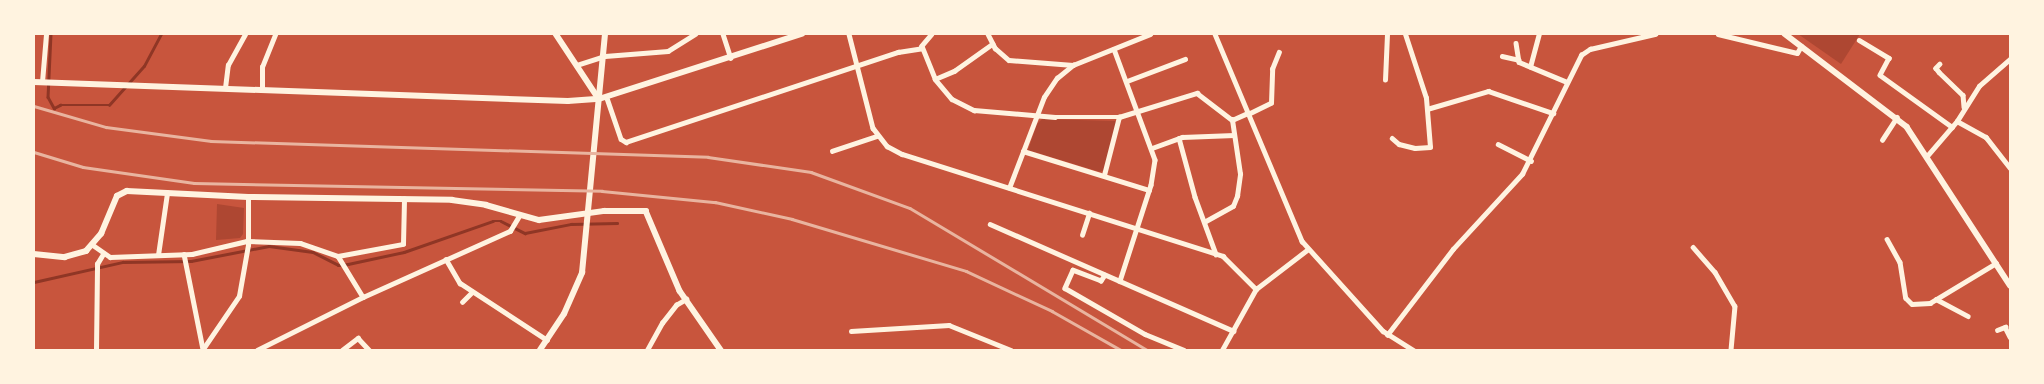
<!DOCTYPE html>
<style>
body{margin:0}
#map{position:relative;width:2044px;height:384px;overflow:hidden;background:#c8553d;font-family:"Roboto Condensed",sans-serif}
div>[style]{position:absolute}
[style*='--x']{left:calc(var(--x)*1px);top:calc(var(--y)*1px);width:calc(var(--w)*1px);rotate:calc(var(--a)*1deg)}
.green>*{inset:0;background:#ae4732}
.stream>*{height:2.5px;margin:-1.25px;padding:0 1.25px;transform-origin:1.25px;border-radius:1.25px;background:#8f3625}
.minor>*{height:4.5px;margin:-2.25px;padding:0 2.25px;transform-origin:2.25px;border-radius:2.25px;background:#fff3e0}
.tertiary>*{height:5.5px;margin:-2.75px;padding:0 2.75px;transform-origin:2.75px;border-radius:2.75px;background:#fff3e0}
.rail>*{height:2.5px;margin:-1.25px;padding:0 1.25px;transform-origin:1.25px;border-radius:1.25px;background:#e9b49f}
span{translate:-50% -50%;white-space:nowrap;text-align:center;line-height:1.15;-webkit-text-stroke:4px #fff3e0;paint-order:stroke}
.frame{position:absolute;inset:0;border:35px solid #fff3e0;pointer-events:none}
</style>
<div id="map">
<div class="green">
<div style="clip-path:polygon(1798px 34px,1860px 34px,1841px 64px)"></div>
<div style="clip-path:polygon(1042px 119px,1115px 121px,1117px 124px,1104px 170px,1100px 172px,1028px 150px,1037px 124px)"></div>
<div style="clip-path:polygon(217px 204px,244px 208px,243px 234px,240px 238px,216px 240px)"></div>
</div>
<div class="stream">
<div style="--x:51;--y:34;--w:63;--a:92.7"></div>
<div style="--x:48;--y:97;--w:13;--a:61"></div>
<div style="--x:54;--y:108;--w:7;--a:-27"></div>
<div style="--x:60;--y:105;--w:49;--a:0"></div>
<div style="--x:109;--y:105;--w:52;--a:-48.1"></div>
<div style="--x:144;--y:66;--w:36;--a:-62"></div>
<div style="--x:34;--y:282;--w:91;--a:-12.7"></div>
<div style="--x:123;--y:262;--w:68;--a:-0.8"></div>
<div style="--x:191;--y:261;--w:79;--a:-10.9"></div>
<div style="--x:269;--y:246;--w:44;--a:7.8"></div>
<div style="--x:313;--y:252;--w:28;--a:27"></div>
<div style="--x:338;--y:265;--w:10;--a:-6"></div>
<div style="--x:348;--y:264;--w:57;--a:-12.1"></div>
<div style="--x:404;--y:252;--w:94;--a:-19.2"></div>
<div style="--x:493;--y:221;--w:8;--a:0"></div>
<div style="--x:501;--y:221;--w:27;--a:27"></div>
<div style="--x:525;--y:233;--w:47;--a:-11.1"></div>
<div style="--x:571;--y:224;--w:46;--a:-1.2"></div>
</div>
<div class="minor">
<div style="--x:723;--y:34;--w:25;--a:72"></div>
<div style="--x:849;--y:34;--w:97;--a:75.7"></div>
<div style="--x:873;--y:128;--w:23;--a:52"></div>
<div style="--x:887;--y:146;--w:17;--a:28"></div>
<div style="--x:902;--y:154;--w:337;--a:17.6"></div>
<div style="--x:1223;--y:256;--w:47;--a:45"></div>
<div style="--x:932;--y:34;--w:16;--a:130"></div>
<div style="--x:922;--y:46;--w:35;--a:68"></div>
<div style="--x:935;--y:79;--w:26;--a:50"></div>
<div style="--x:952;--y:99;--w:25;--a:27"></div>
<div style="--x:974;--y:110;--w:81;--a:4.9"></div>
<div style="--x:1055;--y:117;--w:64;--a:0"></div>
<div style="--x:1119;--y:117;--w:82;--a:-17.1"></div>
<div style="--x:1197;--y:93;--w:44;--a:37.6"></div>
<div style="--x:1232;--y:120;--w:17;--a:-24"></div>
<div style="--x:988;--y:34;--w:16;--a:63"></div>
<div style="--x:995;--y:48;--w:18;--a:41"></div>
<div style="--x:1009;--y:60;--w:64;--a:4.5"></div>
<div style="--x:1215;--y:34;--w:225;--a:67.2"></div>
<div style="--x:1302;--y:241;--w:121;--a:48"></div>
<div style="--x:1383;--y:331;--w:36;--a:32"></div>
<div style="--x:1718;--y:34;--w:81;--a:13.5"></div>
<div style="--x:1797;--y:53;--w:8;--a:-60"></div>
<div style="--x:1859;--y:40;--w:35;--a:31"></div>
<div style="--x:1889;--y:58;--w:19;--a:118"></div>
<div style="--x:1880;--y:75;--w:89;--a:35.8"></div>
<div style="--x:1516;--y:43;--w:19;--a:81"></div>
<div style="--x:1519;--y:62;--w:52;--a:22.6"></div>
<div style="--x:1114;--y:49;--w:118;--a:69.7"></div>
<div style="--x:1155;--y:160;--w:25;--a:99"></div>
<div style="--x:1151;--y:185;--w:101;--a:107.9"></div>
<div style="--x:1502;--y:56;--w:17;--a:13"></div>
<div style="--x:1940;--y:64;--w:6;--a:135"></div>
<div style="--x:1936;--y:68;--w:5;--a:53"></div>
<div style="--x:1939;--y:72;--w:33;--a:44"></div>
<div style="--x:1963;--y:95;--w:12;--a:85"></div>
<div style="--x:577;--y:65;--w:29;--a:-18"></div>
<div style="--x:605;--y:56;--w:63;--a:-4.5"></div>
<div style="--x:668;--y:51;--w:32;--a:-32"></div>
<div style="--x:1530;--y:67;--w:34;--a:-75"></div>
<div style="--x:935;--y:79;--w:21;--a:-23"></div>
<div style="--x:954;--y:71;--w:47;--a:-35.4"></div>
<div style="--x:1385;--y:80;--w:46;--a:-87.5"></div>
<div style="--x:1127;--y:81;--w:62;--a:-20.8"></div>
<div style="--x:42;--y:82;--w:48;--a:-85.2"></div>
<div style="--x:225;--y:88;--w:23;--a:-83"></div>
<div style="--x:228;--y:65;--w:35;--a:-61"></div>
<div style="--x:262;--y:89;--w:22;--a:-90"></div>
<div style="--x:262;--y:67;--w:35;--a:-68"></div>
<div style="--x:607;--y:98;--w:43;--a:71.1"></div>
<div style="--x:621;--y:139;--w:6;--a:31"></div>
<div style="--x:626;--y:142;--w:287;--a:-18.3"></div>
<div style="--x:898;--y:52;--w:24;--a:-9"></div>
<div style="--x:1427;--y:109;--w:64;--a:-16.4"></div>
<div style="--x:1488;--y:91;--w:69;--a:18.7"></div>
<div style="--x:1248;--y:114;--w:25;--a:-26"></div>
<div style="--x:1271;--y:103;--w:34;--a:-88"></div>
<div style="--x:1272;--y:69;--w:18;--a:-68"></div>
<div style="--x:1957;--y:121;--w:33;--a:29"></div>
<div style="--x:1986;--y:137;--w:39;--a:52"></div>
<div style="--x:1179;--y:138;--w:61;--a:74.8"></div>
<div style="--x:1195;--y:197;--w:61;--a:69.8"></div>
<div style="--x:1392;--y:138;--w:9;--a:41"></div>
<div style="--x:1399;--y:144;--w:16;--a:14"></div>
<div style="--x:1415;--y:148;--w:15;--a:-4"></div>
<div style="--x:1430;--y:147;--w:49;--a:-94.7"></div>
<div style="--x:1426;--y:98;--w:67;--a:-108.2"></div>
<div style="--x:1882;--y:140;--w:27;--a:-57"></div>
<div style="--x:1498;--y:144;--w:37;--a:27"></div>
<div style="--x:1152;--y:148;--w:32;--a:-20"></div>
<div style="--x:1182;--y:137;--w:52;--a:-2.2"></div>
<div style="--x:832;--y:151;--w:47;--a:-18.4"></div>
<div style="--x:1023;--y:151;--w:132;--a:17.2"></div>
<div style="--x:1927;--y:156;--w:46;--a:-49.4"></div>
<div style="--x:1957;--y:121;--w:41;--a:-57.8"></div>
<div style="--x:1979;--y:86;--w:41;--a:-41.1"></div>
<div style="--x:1104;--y:175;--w:60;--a:-75.5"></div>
<div style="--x:1009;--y:188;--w:97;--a:-69"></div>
<div style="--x:1044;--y:97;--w:23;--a:-56"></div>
<div style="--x:1057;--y:78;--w:21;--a:-39"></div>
<div style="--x:1073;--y:65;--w:83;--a:-21.9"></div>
<div style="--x:1204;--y:222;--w:33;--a:-29"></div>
<div style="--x:1233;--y:206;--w:11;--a:-68"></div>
<div style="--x:1237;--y:196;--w:22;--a:-82"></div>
<div style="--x:1240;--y:174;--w:55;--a:-98.4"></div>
<div style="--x:990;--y:224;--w:266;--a:23.7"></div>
<div style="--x:1082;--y:235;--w:23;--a:-72"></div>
<div style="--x:1887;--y:239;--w:26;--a:61"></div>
<div style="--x:1900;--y:262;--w:36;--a:81"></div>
<div style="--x:1906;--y:298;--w:8;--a:45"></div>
<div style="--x:1912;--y:304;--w:18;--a:-3"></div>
<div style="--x:1930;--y:303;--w:77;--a:-31.2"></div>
<div style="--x:93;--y:245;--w:21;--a:35"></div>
<div style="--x:110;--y:257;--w:82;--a:-2.1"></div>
<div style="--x:192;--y:254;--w:57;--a:-13.3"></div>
<div style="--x:247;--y:241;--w:53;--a:2.2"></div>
<div style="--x:300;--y:243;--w:40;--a:18.9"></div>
<div style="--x:338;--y:256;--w:48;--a:58.6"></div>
<div style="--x:1693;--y:247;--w:33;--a:49"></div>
<div style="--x:1715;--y:272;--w:39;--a:60"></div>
<div style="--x:1735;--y:306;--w:44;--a:95.2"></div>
<div style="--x:184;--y:254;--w:97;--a:78.7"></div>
<div style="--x:158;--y:255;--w:63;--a:-81.7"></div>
<div style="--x:338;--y:256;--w:66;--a:-10.5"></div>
<div style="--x:403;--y:244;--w:45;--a:-88.7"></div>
<div style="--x:446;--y:259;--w:28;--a:60"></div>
<div style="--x:460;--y:283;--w:104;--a:33.2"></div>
<div style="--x:1105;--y:275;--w:7;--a:124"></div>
<div style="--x:1101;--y:281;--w:30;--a:-159"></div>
<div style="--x:1073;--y:270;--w:20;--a:114"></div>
<div style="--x:1065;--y:288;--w:92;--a:29.9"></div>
<div style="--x:1145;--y:334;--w:42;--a:22.3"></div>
<div style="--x:1936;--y:299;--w:36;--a:28"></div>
<div style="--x:462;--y:302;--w:14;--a:-45"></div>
<div style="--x:1997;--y:330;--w:9;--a:-21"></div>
<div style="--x:2005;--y:327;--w:11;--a:63"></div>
<div style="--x:851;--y:331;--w:98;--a:-3.5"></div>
<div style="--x:949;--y:325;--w:67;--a:22"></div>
<div style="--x:1387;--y:335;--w:108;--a:-52.5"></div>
<div style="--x:1453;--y:249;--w:102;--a:-47.4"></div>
<div style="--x:1522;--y:174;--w:133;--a:-63.6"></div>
<div style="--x:1581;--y:55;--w:11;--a:-34"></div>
<div style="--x:1590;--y:49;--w:67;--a:-13"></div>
<div style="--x:203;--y:349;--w:64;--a:-55.8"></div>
<div style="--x:239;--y:296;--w:52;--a:-80"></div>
<div style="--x:248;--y:245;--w:48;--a:-90"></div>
<div style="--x:96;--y:350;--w:86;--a:-89.3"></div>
<div style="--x:97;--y:264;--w:12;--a:-59"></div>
<div style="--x:257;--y:350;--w:119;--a:-26.6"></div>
<div style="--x:363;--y:297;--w:161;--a:-24.2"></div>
<div style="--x:510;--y:231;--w:17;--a:-59"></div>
<div style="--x:342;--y:350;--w:20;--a:-37"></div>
<div style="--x:358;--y:338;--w:16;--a:47"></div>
<div style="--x:647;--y:350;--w:31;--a:-61"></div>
<div style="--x:662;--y:323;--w:23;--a:-52"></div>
<div style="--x:676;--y:305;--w:12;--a:-31"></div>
<div style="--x:1222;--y:350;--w:70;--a:-60.9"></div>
<div style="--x:1256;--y:289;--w:64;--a:-37.4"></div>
</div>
<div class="tertiary">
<div style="--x:556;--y:34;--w:78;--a:56.5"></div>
<div style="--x:1785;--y:34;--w:153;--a:37.3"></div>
<div style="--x:1907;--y:127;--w:189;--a:56.9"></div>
<div style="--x:34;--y:82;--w:534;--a:2.04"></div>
<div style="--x:568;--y:101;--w:31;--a:-4"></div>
<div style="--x:599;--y:99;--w:213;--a:-17.8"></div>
<div style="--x:34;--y:254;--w:31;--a:6"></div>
<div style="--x:65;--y:257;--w:22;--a:-16"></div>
<div style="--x:86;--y:251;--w:23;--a:-49"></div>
<div style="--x:101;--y:234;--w:41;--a:-67.2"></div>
<div style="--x:117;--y:196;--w:11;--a:-27"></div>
<div style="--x:127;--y:191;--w:121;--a:2.8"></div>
<div style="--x:248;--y:197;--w:204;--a:0.8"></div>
<div style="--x:452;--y:200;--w:34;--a:8"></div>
<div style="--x:486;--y:205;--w:55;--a:15.8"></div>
<div style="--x:539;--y:220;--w:66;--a:-7.9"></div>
<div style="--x:604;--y:211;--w:42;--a:0"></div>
<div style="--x:646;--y:211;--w:87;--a:67"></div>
<div style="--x:680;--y:291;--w:72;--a:55.2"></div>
<div style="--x:540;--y:350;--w:43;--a:-56.3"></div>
<div style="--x:564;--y:314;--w:45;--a:-66.3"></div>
<div style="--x:582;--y:273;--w:240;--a:-84.5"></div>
</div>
<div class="rail">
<div style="--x:34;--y:106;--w:75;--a:16.3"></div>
<div style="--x:106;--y:127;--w:106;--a:7.6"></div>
<div style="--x:211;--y:141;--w:497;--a:1.8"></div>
<div style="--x:708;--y:157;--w:104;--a:8.3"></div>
<div style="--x:811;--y:172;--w:105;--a:20"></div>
<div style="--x:910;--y:208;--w:276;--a:30.9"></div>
<div style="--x:34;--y:152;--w:51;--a:17"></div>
<div style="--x:83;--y:167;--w:112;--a:8.2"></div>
<div style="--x:194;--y:183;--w:408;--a:1.1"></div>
<div style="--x:602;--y:191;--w:114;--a:5.6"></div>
<div style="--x:715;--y:202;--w:79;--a:12.4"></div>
<div style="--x:792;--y:219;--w:182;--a:16.6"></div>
<div style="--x:966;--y:271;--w:95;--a:24.9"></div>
<div style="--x:1052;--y:311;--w:79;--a:29.5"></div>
</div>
<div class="frame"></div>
</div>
